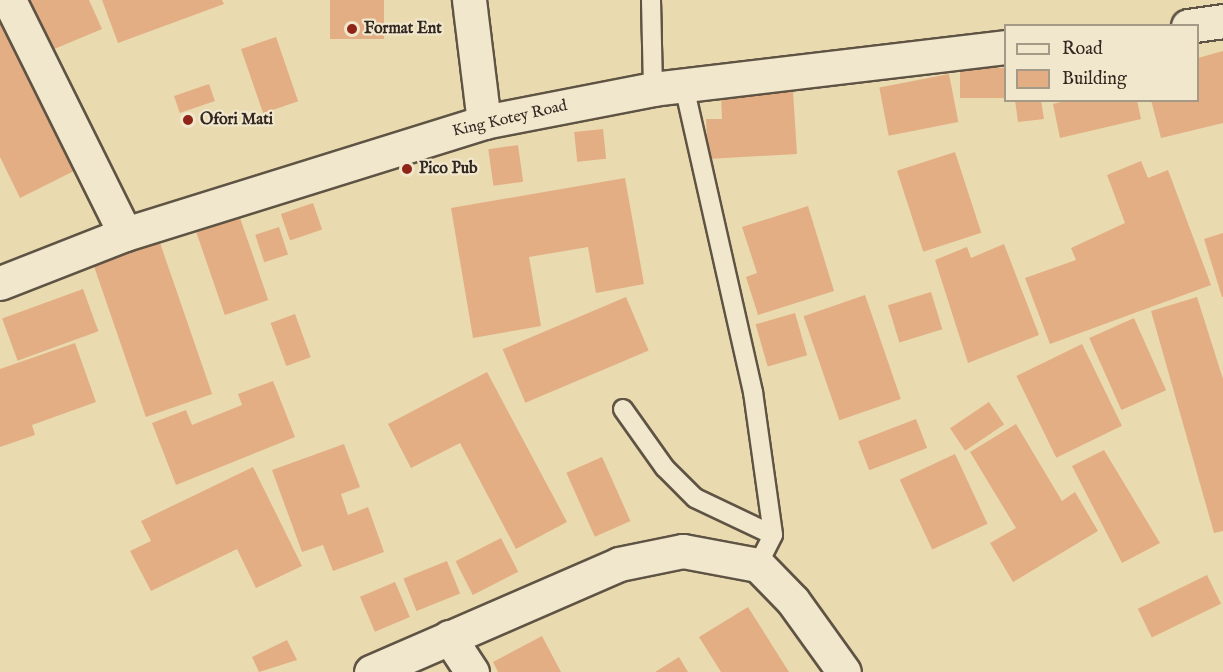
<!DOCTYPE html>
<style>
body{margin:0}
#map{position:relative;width:1223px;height:672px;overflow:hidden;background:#e9dab0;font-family:"IM FELL English",serif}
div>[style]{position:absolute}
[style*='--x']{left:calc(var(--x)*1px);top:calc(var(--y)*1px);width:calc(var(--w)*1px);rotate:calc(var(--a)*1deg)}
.building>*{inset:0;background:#e4ae84;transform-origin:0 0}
.roads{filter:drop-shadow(2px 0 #5f5444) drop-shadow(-2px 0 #5f5444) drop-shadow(0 2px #5f5444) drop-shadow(0 -2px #5f5444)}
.service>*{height:18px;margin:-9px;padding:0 9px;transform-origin:9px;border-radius:9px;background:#f1e7cc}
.minor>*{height:33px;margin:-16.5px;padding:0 16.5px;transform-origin:16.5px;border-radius:16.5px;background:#f1e7cc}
.tertiary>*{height:33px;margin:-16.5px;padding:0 16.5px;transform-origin:16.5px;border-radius:16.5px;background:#f1e7cc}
.dots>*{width:16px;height:16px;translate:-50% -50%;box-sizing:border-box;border:3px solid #f1e7cc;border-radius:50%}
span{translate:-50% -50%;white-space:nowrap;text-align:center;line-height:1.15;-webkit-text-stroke:4.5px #f1e7cc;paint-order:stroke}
.poi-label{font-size:16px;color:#312720;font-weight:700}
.left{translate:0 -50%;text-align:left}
.street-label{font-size:16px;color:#312720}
.legend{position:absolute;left:1004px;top:24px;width:195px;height:78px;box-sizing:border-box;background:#f1e7cc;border:2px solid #a49a87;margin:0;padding:8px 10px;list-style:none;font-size:18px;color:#312720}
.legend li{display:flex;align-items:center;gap:12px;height:30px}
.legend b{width:30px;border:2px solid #a49a87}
</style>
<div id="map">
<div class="building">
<div style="clip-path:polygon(17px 0,89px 0,102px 29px,40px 55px)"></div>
<div style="clip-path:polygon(102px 0,222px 0,224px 4px,118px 43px)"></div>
<div style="left:330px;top:0;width:54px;height:39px"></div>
<div style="clip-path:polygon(0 16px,76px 170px,20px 198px,0 157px)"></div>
<div style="left:276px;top:37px;width:68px;height:37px;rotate:71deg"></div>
<div style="clip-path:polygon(1223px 51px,1223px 123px,1161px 138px,1151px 100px,1198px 100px,1198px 58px)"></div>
<div style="left:1006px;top:68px;width:30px;height:46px;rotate:90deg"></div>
<div style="left:949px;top:74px;width:49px;height:71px;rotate:79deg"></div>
<div style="left:209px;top:84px;width:18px;height:37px;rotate:71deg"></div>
<div style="clip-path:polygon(793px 91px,797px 154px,708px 159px,706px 119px,722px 119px,721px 95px)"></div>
<div style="clip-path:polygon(1015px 100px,1041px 100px,1044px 119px,1018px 122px)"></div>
<div style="clip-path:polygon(1068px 100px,1137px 100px,1141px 119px,1060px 138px,1053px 104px)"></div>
<div style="left:603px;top:129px;width:30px;height:29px;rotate:84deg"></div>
<div style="left:518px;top:145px;width:37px;height:30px;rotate:82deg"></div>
<div style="left:955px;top:152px;width:85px;height:61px;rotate:72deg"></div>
<div style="clip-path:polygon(1141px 161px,1148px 178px,1168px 170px,1211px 285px,1050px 344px,1025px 278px,1076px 260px,1071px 248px,1125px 223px,1107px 175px)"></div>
<div style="clip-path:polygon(625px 178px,644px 284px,596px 293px,588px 247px,529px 257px,541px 326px,473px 338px,451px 208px)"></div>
<div style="left:313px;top:203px;width:28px;height:34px;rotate:71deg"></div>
<div style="clip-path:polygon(808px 206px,834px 291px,758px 315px,746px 277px,757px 273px,742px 227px)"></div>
<div style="left:239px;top:215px;width:90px;height:46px;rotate:71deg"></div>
<div style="left:279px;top:227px;width:29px;height:25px;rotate:72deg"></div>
<div style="clip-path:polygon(1223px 233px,1223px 297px,1222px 297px,1204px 239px)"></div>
<div style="left:159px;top:240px;width:163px;height:70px;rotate:71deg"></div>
<div style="clip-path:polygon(1004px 244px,1039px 335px,968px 363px,935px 260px,967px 247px,971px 258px)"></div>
<div style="left:83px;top:289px;width:45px;height:86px;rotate:70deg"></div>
<div style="left:931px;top:292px;width:39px;height:45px;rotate:73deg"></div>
<div style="left:865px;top:295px;width:110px;height:65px;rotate:71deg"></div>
<div style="left:626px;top:297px;width:58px;height:134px;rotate:67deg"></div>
<div style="clip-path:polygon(1197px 297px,1223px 379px,1223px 531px,1214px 533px,1151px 311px)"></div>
<div style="left:795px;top:313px;width:44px;height:41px;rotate:74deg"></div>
<div style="left:295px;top:314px;width:46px;height:26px;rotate:70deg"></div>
<div style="left:1134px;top:318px;width:79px;height:49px;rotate:66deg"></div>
<div style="clip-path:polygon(75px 343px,96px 402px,32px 425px,35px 435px,0 447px,0 369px)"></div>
<div style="left:1082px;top:344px;width:91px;height:73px;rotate:64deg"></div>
<div style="clip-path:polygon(487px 372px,567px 522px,516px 549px,460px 443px,411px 468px,388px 424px)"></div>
<div style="clip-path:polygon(273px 381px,295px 437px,176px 485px,152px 423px,186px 410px,192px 425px,242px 405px,238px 394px)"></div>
<div style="left:989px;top:402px;width:27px;height:47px;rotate:56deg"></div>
<div style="left:916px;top:419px;width:31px;height:62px;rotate:69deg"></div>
<div style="clip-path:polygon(1016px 424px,1062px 501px,1075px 492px,1098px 531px,1013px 582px,990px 543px,1016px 528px,970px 452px)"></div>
<div style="clip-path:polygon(344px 444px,360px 487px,341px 494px,348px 515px,368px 507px,384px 552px,333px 571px,323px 545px,302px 552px,272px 470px)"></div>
<div style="clip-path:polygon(1104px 450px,1160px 543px,1122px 563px,1072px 466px)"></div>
<div style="left:955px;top:454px;width:77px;height:61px;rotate:65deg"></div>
<div style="left:602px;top:457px;width:70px;height:39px;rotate:66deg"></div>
<div style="clip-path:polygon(253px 467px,302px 566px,256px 588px,237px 549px,151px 591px,130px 551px,151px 541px,141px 521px)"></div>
<div style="left:501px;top:538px;width:38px;height:51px;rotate:63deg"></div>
<div style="left:447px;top:561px;width:35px;height:47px;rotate:68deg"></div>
<div style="left:1207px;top:575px;width:32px;height:77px;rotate:64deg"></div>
<div style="left:395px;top:582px;width:38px;height:38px;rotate:67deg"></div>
<div style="clip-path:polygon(748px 607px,789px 672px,721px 672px,699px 637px)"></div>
<div style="clip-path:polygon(542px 636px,561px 672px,498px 672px,493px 662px)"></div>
<div style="clip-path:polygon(287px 640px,297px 660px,259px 672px,252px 657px)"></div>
<div style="clip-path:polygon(679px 657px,688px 672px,655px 672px)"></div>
</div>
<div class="roads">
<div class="service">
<div style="--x:651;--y:0;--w:89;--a:88.7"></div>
<div style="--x:684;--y:86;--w:314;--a:77.3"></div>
<div style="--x:753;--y:392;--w:144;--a:82"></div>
<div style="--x:773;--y:535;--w:34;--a:117"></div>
<div style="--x:623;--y:409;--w:72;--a:54.6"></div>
<div style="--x:665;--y:468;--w:42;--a:45"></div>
<div style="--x:695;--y:498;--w:86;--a:25.4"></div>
</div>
<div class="minor">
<div style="--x:9;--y:0;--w:261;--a:63.6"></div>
<div style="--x:469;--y:0;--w:123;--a:83"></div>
<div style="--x:449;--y:637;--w:42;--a:56.7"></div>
<div style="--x:371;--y:672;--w:270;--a:-23.5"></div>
<div style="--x:619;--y:564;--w:65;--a:-11.5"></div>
<div style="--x:683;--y:551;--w:76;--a:10.6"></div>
<div style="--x:758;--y:565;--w:50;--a:45.8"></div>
<div style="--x:793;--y:601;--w:87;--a:54.3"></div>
</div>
<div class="tertiary">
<div style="--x:1188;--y:26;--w:35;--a:-8"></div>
<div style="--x:0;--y:283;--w:134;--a:-21.4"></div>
<div style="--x:125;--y:234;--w:376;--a:-17.3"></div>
<div style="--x:484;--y:122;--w:172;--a:-11"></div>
<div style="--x:653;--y:89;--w:355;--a:-6.8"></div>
</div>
</div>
<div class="dots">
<div style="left:352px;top:29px;background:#8f2418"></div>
<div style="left:188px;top:120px;background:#8f2418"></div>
<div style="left:407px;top:169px;background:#8f2418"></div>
</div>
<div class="poi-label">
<span class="left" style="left:364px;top:29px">Format Ent</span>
<span class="left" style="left:200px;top:120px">Ofori Mati</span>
<span class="left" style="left:419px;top:169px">Pico Pub</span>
</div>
<div class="street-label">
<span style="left:510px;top:119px;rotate:-13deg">King Kotey Road</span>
</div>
<ul class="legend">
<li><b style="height:8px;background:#f1e7cc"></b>Road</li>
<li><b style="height:16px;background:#e4ae84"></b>Building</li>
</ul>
</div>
